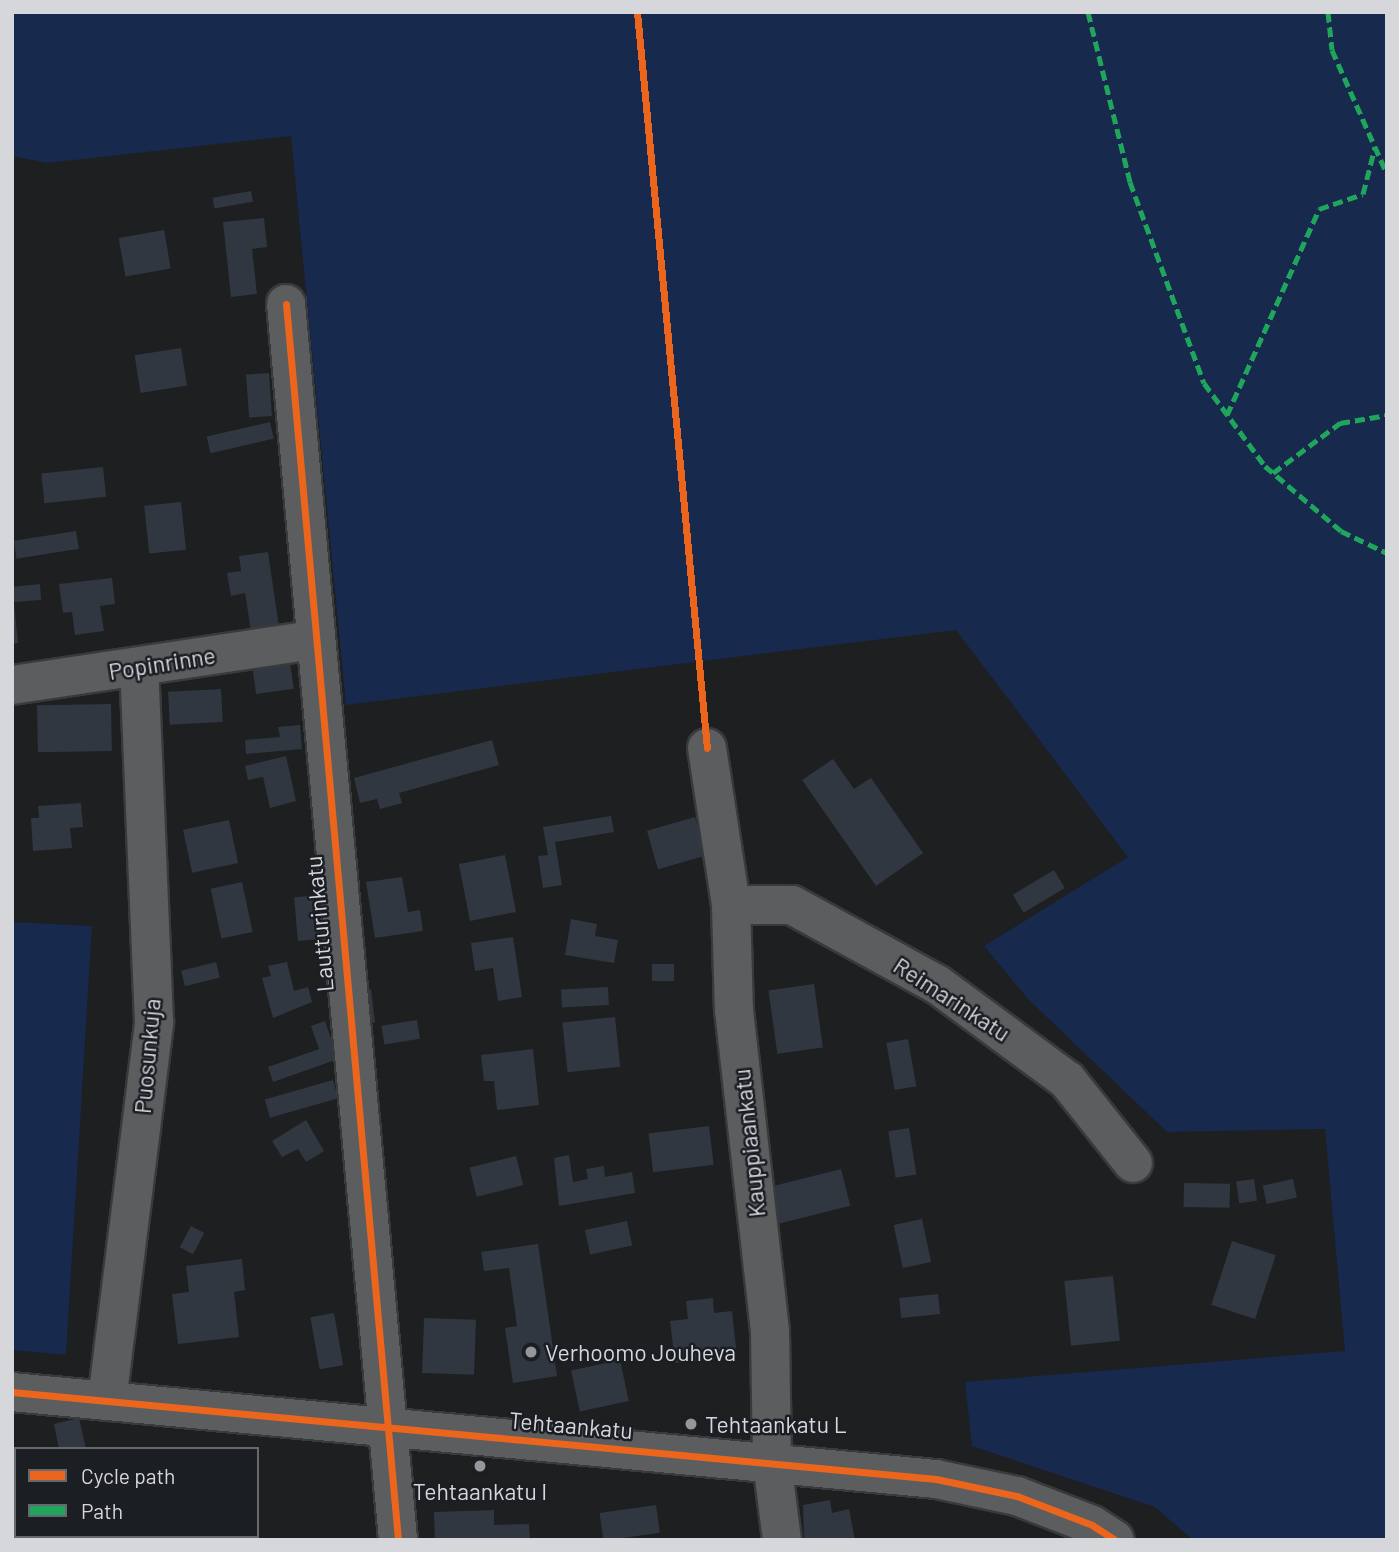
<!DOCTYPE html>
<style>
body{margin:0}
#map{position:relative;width:1399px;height:1552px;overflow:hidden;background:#1d1f21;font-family:Barlow,sans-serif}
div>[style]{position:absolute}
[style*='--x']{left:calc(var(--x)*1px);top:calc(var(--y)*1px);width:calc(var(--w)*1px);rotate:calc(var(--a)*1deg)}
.green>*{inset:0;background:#17294c}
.building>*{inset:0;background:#313740;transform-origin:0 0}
.roads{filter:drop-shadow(2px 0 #383a3c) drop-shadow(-2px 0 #383a3c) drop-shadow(0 2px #383a3c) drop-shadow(0 -2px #383a3c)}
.street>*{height:38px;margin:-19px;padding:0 19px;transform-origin:19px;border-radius:19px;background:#5b5d5f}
.quiet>*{height:5px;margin-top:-2.5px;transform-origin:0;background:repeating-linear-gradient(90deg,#20a55d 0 10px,transparent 0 15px)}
.cycleway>*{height:7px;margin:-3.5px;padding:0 3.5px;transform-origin:3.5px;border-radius:3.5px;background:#eb651d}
.dots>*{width:19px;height:19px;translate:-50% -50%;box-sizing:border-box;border:4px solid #1b1e23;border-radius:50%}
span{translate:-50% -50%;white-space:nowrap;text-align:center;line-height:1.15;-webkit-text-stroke:5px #1b1e23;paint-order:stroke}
.street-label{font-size:23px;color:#d5d7db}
.poi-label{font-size:23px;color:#d5d7db}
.left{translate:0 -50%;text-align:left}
.frame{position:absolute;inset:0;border:14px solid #d5d7db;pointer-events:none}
.legend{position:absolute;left:14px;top:1447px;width:245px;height:91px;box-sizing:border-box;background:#1b1e23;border:2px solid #65686d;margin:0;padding:9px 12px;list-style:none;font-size:21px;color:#d5d7db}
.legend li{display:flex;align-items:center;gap:14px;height:35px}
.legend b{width:35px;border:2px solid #65686d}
</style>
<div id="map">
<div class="green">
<div style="clip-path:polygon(12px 12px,1387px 12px,1387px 1540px,1193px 1540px,1155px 1507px,972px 1446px,965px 1382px,1345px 1351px,1325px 1129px,1167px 1132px,1028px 999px,984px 946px,1128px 857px,956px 630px,346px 705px,291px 136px,47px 163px,12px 156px)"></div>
<div style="clip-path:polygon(12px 922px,92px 926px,66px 1355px,12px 1350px)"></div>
</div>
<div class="building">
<div style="left:251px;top:191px;width:11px;height:39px;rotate:80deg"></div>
<div style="clip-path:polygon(264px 218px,267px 247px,252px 249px,257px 294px,231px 297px,223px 222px)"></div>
<div style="left:164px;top:230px;width:39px;height:46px;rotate:80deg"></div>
<div style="left:181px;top:348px;width:38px;height:47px;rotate:81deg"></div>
<div style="left:269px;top:373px;width:43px;height:23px;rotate:86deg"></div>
<div style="left:270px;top:422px;width:17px;height:65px;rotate:77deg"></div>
<div style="left:103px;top:467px;width:30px;height:62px;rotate:84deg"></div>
<div style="left:181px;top:502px;width:48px;height:37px;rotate:84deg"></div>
<div style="left:76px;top:531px;width:18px;height:63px;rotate:81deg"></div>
<div style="clip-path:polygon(268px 552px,279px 627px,251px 631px,245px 593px,231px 596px,227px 573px,241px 571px,239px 556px)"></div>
<div style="clip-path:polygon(112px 578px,115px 604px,100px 606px,104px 631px,75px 635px,72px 612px,63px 613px,59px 584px)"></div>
<div style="clip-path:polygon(40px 584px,41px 600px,14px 602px,18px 643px,12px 644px,12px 587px)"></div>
<div style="left:290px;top:662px;width:27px;height:38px;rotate:82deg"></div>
<div style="left:221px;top:689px;width:33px;height:53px;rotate:87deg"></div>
<div style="left:111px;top:704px;width:47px;height:74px;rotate:89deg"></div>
<div style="clip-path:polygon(300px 725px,302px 749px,246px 754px,245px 740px,280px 737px,278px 727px)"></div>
<div style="clip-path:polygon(492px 740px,499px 765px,399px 793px,402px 803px,380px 809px,377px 799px,360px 803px,354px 778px)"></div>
<div style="clip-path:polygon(286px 756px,296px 801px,270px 808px,263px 777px,248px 780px,245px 766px)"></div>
<div style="clip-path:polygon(833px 759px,854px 789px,871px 778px,923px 853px,876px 886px,802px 780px)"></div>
<div style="clip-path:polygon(81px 803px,83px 827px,70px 828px,72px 848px,33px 851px,31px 818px,39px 818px,38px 806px)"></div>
<div style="clip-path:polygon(611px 816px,614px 832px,555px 842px,562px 885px,543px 888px,538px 856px,548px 855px,543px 827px)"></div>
<div style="left:695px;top:817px;width:40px;height:50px;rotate:74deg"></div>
<div style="left:229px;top:820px;width:44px;height:47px;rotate:78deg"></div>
<div style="left:505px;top:855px;width:58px;height:47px;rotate:79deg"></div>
<div style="left:1054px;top:870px;width:21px;height:48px;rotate:59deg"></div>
<div style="clip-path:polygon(402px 877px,408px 912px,420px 910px,423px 931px,375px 938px,366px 882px)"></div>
<div style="left:242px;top:882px;width:51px;height:32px;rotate:78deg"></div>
<div style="left:320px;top:895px;width:44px;height:26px;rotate:85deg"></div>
<div style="clip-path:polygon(571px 919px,597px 924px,595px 936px,618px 940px,614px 963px,565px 955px)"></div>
<div style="clip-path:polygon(513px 937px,522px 997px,498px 1001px,493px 968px,475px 971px,471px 943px)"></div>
<div style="left:216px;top:962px;width:16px;height:36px;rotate:76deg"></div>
<div style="clip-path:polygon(287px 962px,294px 991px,308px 987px,312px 1002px,273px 1018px,262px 978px,271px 976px,268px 966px)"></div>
<div style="left:674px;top:964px;width:17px;height:22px;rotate:90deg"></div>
<div style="left:814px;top:984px;width:64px;height:46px;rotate:82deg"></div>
<div style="left:608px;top:987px;width:18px;height:47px;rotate:87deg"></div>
<div style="left:371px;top:989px;width:34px;height:16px;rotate:83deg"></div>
<div style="left:615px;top:1017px;width:50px;height:53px;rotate:84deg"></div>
<div style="left:417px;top:1020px;width:19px;height:36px;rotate:81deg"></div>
<div style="clip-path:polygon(325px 1021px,338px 1059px,273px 1082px,268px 1067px,319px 1049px,311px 1026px)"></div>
<div style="left:908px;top:1039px;width:48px;height:22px;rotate:80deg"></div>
<div style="clip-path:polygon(533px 1049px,539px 1105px,497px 1110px,494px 1081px,484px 1081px,481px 1055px)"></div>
<div style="left:333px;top:1080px;width:19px;height:71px;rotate:74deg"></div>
<div style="clip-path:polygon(306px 1120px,324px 1151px,306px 1162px,298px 1149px,282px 1157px,272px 1141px)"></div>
<div style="left:709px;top:1126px;width:39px;height:61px;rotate:83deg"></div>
<div style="left:909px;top:1128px;width:47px;height:21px;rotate:81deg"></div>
<div style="clip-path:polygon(569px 1155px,573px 1182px,588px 1179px,586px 1169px,604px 1166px,605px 1177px,632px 1172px,635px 1193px,559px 1206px,554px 1158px)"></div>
<div style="left:516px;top:1156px;width:30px;height:48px;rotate:76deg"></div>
<div style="left:841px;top:1169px;width:38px;height:82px;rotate:76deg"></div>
<div style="left:1254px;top:1179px;width:22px;height:18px;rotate:82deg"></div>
<div style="left:1293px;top:1179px;width:19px;height:31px;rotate:78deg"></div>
<div style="left:1184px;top:1183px;width:46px;height:24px;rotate:1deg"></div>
<div style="left:922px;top:1219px;width:44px;height:29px;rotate:78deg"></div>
<div style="left:627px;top:1221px;width:25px;height:43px;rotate:78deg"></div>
<div style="left:191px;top:1226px;width:15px;height:24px;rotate:28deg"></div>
<div style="left:1232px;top:1241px;width:46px;height:67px;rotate:18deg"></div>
<div style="clip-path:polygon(538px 1244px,557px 1376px,513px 1383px,505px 1328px,517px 1326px,509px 1268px,484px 1271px,481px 1252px)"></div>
<div style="clip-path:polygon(242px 1259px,245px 1290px,234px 1292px,239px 1337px,178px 1344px,172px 1294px,189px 1292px,186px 1266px)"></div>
<div style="left:1113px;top:1276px;width:65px;height:49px;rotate:84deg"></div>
<div style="left:938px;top:1294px;width:20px;height:39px;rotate:84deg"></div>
<div style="clip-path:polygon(713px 1298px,714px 1313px,732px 1311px,737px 1357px,675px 1363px,670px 1321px,688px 1319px,686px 1301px)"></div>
<div style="left:334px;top:1313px;width:53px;height:24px;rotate:80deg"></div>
<div style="left:424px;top:1318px;width:52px;height:55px;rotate:2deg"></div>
<div style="left:620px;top:1360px;width:42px;height:50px;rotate:78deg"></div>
<div style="clip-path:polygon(79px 1418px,86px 1449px,59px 1449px,54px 1424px)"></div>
<div style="clip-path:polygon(830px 1500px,832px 1513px,849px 1509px,855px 1540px,804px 1540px,803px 1505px)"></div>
<div style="left:656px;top:1505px;width:28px;height:57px;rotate:82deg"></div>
<div style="clip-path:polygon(494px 1510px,494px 1525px,529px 1524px,530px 1540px,435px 1540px,434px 1512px)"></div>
<div style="left:81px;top:1536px;width:47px;height:4px"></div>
<div style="clip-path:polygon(193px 1536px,232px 1536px,235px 1540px,189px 1540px)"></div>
</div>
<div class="roads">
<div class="street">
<div style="--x:286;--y:304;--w:1241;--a:84.82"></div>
<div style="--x:12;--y:685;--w:303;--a:-8.5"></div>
<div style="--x:707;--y:748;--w:159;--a:81.3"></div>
<div style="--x:731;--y:905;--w:105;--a:88.4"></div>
<div style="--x:734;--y:1010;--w:324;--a:83.6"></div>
<div style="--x:770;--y:1332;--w:130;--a:89.1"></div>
<div style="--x:772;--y:1462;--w:79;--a:82.7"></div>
<div style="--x:731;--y:905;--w:61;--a:0"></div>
<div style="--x:792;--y:905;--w:166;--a:28.7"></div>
<div style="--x:938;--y:985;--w:160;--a:36.4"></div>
<div style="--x:1067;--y:1080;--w:106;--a:51.5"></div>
<div style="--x:12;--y:1392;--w:928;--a:5.38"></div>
<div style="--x:936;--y:1479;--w:83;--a:11.9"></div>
<div style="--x:1017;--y:1496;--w:80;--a:21.1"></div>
<div style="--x:1092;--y:1525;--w:27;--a:33"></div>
<div style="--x:107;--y:1401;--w:382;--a:-82.9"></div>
<div style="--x:154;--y:1022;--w:355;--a:-92.4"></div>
</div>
</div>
<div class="quiet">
<div style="--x:1088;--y:12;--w:175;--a:76.1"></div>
<div style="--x:1130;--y:182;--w:214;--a:69.8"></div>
<div style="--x:1204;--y:383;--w:103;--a:53.7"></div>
<div style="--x:1265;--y:466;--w:100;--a:40.5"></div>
<div style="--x:1341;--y:531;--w:51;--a:25.6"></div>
<div style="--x:1328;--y:12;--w:38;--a:84"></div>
<div style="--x:1332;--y:50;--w:136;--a:66.1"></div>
<div style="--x:1227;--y:415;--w:226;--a:-65.9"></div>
<div style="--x:1319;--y:209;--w:46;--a:-18.8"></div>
<div style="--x:1363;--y:194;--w:49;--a:-75.7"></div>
<div style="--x:1273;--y:473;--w:84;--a:-36.7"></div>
<div style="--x:1340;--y:423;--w:48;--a:-9.7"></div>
</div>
<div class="cycleway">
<div style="--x:637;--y:12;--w:739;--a:84.57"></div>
<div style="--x:286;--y:304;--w:1241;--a:84.82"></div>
<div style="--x:12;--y:1392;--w:928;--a:5.38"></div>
<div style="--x:936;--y:1479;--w:83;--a:11.9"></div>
<div style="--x:1017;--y:1496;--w:80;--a:21.1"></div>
<div style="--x:1092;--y:1525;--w:27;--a:33"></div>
</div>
<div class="dots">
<div style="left:531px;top:1352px;background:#95979a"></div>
<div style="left:691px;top:1424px;background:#95979a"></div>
<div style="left:480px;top:1466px;background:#95979a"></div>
</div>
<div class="street-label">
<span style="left:162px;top:663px;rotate:-9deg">Popinrinne</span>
<span style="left:319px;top:924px;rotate:-95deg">Lautturinkatu</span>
<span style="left:952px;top:999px;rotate:33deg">Reimarinkatu</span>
<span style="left:147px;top:1056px;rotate:-85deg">Puosunkuja</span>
<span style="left:749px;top:1143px;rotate:-96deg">Kauppiaankatu</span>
<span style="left:571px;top:1425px;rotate:5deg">Tehtaankatu</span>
</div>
<div class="poi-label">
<span class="left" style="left:545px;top:1352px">Verhoomo Jouheva</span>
<span class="left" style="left:705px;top:1424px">Tehtaankatu L</span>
<span style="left:480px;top:1491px">Tehtaankatu I</span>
</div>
<div class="frame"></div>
<ul class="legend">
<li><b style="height:9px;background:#eb651d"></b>Cycle path</li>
<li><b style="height:9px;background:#20a55d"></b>Path</li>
</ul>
</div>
